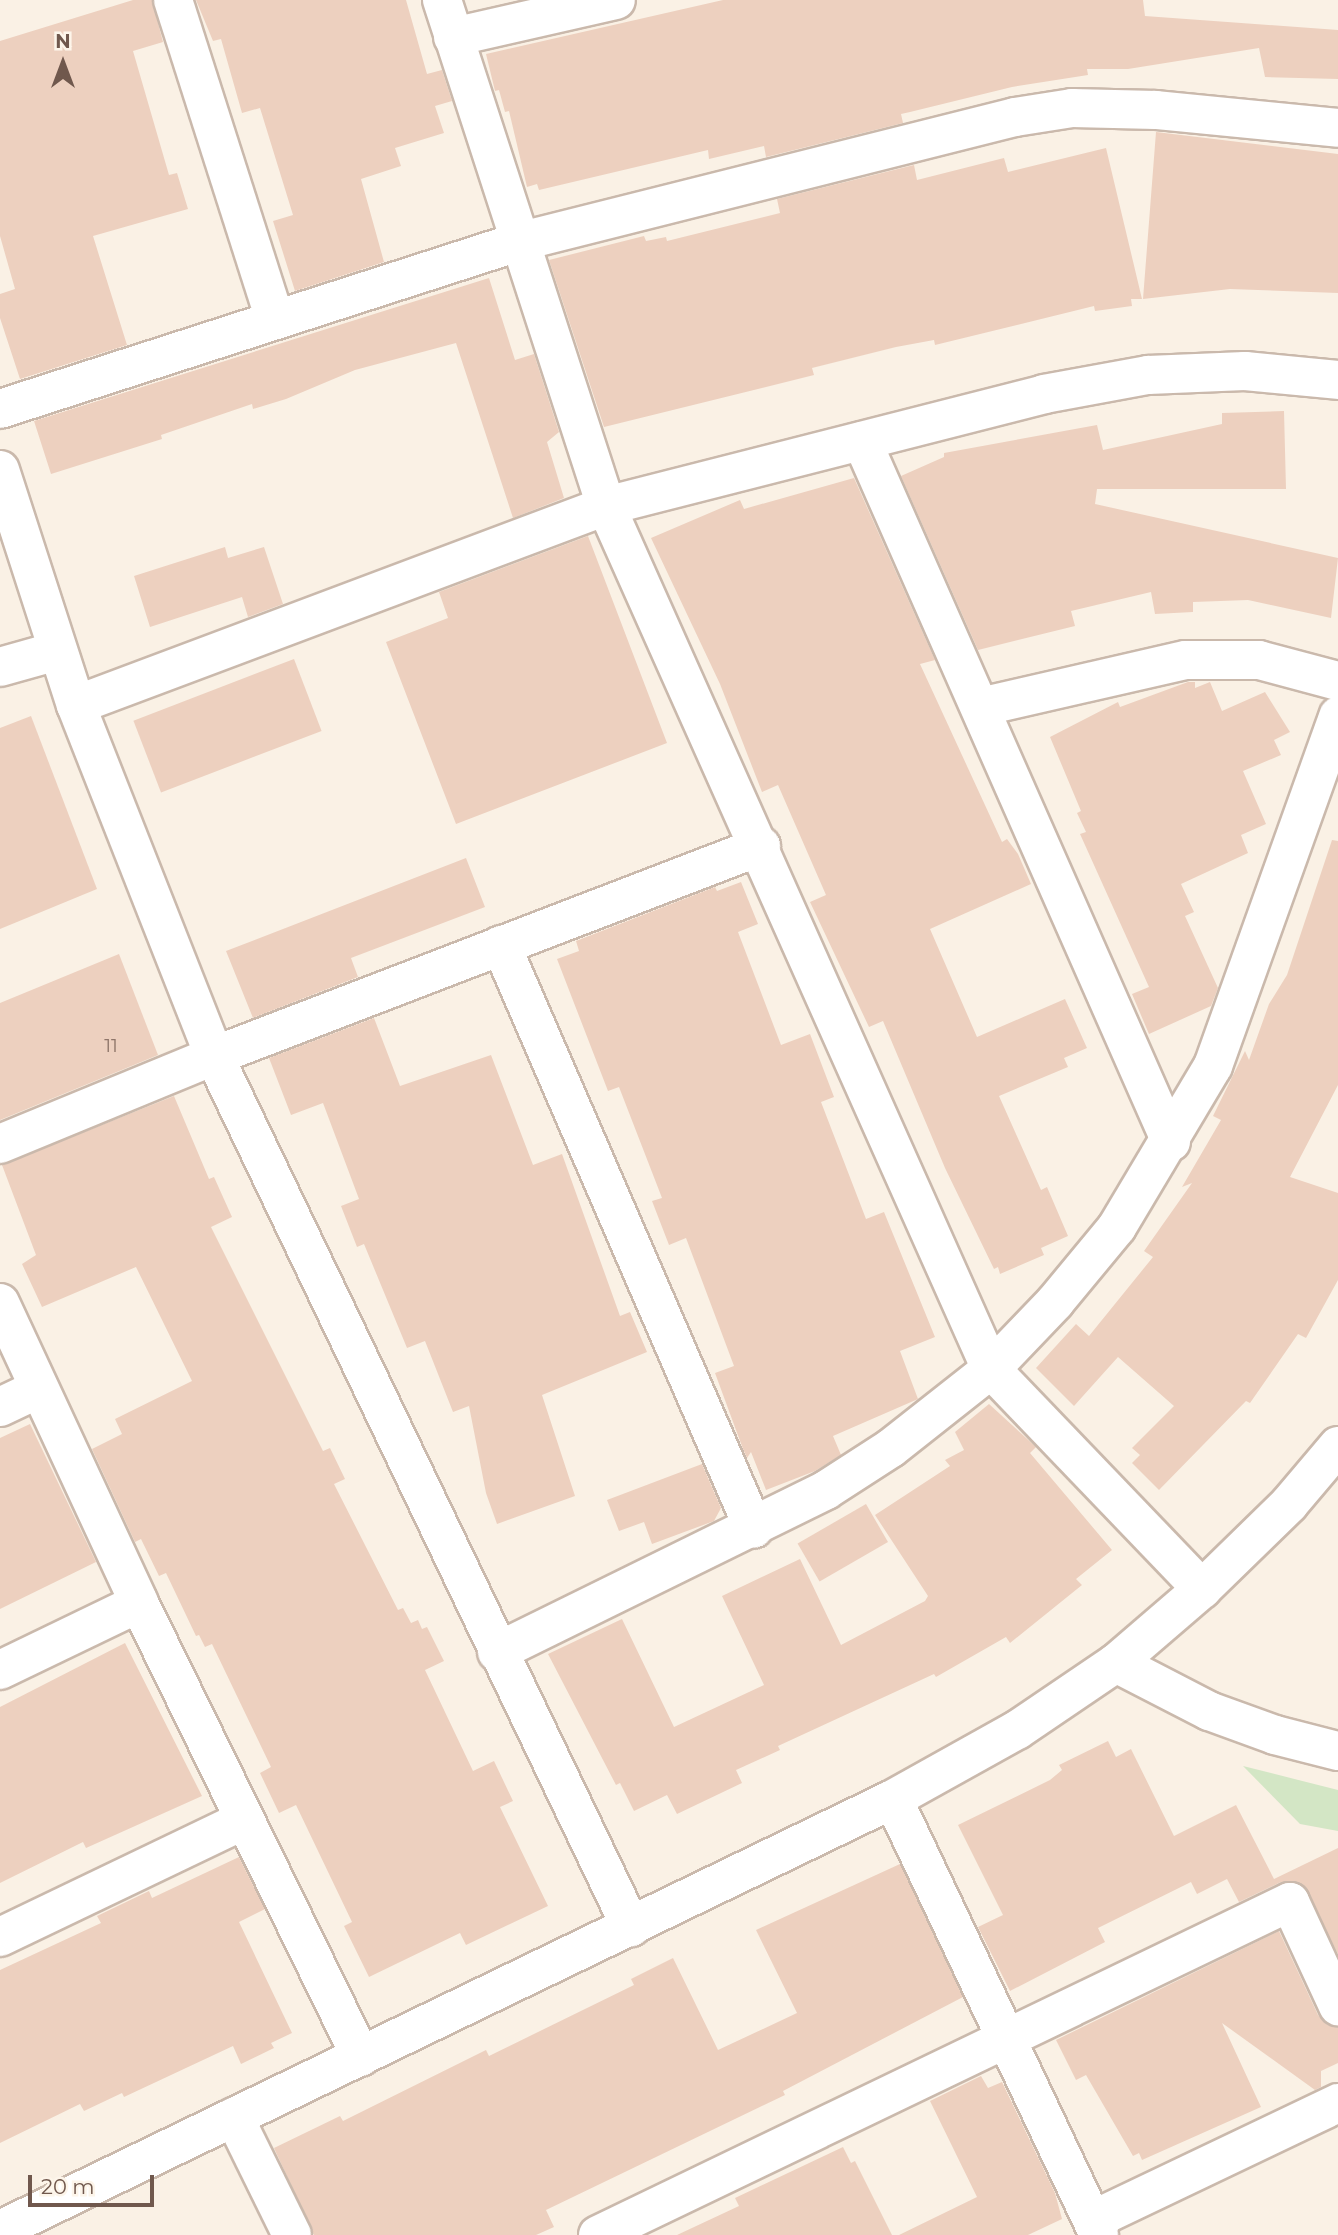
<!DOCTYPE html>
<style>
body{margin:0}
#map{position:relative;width:1338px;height:2235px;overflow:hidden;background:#faf1e5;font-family:Montserrat,sans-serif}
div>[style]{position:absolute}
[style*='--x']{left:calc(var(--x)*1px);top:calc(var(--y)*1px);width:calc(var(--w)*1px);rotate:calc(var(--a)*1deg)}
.green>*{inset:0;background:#d3e6c5}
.building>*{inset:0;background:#edd0bf;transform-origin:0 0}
.roads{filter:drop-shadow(2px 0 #cab9ac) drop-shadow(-2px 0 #cab9ac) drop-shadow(0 2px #cab9ac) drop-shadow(0 -2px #cab9ac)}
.street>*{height:38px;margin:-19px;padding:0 19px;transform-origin:19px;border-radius:19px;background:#fff}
.secondary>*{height:38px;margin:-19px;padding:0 19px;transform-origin:19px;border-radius:19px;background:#fff}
span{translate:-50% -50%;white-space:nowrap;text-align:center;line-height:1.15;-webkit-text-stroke:5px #fdf5ea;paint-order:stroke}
.number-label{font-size:19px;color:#8f766a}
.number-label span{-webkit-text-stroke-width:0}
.north{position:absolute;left:28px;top:28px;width:70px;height:70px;-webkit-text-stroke:5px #fdf5ea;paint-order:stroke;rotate:0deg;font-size:19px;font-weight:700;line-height:28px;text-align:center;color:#70584d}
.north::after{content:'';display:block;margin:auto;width:24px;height:32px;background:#70584d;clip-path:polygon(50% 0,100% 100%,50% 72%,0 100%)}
.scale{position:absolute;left:28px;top:2175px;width:126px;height:32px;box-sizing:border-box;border:4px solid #70584d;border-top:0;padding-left:9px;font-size:21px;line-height:24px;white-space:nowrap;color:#70584d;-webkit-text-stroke:5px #fdf5ea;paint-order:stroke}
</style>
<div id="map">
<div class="green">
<div style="clip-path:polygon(1243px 1766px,1338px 1790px,1338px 1831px,1300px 1824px)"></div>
</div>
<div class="building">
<div style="clip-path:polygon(133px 0,152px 0,163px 42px,133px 51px,169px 175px,177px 173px,188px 209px,93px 236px,127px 345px,20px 379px,0 318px,0 294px,15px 289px,0 236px,0 41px)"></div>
<div style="clip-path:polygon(196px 0,406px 0,427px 74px,442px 70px,452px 101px,435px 106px,444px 133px,395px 148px,401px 166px,361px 179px,384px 262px,295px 291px,273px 221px,293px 215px,260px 108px,242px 113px,221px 39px,213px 41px)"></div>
<div style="clip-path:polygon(723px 0,1143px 0,1145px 16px,1338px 30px,1338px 79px,1265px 77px,1259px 48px,1128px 69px,1087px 69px,1088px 75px,1012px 87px,910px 112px,901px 114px,903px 123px,766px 157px,764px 146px,709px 159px,708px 150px,539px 190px,537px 184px,527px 187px,509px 111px,505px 112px,499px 90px,495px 91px,486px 54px)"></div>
<div style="clip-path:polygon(1156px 132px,1338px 154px,1338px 293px,1230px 289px,1143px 299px)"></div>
<div style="clip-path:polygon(1106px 148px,1142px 299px,1131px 299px,1132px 306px,1095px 311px,1094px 306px,935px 345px,934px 340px,896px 347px,812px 368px,814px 375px,604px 427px,549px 260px,644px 236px,646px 241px,666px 237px,667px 241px,780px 213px,777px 199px,914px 165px,917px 180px,1004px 158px,1008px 172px)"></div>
<div style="clip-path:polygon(489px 278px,515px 360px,534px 354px,559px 432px,547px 442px,564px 498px,513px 518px,456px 343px,355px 370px,286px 399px,253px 409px,252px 404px,161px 435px,162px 439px,51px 474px,34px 421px)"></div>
<div style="clip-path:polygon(1284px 411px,1286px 489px,1097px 489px,1095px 504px,1338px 558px,1331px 618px,1248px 600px,1193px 602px,1193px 612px,1155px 614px,1151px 592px,1071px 611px,1075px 626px,978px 650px,901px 476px,944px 457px,944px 453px,1097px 425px,1103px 450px,1222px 424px,1222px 413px)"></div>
<div style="clip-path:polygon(854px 478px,935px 660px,920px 664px,1002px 842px,1007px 839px,1018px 854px,1031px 884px,930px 929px,977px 1037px,1065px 999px,1087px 1048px,1064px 1058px,1068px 1067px,999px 1096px,1041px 1190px,1047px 1187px,1068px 1236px,1041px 1248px,1044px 1255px,1000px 1274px,998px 1267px,994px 1269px,945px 1168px,883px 1021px,869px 1027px,810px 902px,826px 895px,778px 785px,762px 792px,720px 684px,651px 538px,740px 500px,744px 509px)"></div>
<div style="clip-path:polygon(588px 536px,667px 743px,456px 824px,386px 642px,448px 618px,439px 592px)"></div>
<div style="clip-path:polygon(225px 547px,228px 558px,264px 547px,283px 604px,248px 617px,242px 597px,150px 627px,134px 576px)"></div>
<div style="left:294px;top:659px;width:77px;height:172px;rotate:69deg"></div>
<div style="clip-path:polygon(1188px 682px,1195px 682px,1195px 688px,1210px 682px,1222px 711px,1265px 692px,1290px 732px,1274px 740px,1281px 755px,1243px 771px,1266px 824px,1241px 835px,1248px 853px,1181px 884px,1194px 912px,1185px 916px,1218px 988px,1211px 1006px,1149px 1034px,1132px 994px,1149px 987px,1080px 834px,1086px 832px,1077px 813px,1081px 811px,1050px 737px,1118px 702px,1120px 707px)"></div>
<div style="clip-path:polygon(31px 716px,97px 889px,0 929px,0 728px)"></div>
<div style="clip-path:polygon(1332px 840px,1338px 841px,1338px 1085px,1290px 1177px,1338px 1193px,1338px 1280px,1306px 1338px,1298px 1334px,1250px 1403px,1246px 1401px,1159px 1490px,1132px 1463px,1140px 1455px,1132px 1448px,1174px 1406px,1118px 1357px,1074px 1406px,1036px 1368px,1076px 1324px,1089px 1336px,1153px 1257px,1144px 1251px,1192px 1183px,1182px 1187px,1221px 1120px,1213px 1116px,1245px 1051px,1249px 1060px,1269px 1004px,1287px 975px)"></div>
<div style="clip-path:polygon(466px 858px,485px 907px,351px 958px,358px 977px,253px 1018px,226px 951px)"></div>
<div style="clip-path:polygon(741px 882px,758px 924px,738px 932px,781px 1045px,810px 1034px,834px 1097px,821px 1102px,866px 1219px,884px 1212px,935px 1337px,900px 1351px,918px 1399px,833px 1436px,841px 1455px,815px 1471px,766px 1490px,751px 1452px,747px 1458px,743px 1449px,715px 1373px,734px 1366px,686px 1238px,669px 1245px,652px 1201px,662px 1198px,619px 1087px,608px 1091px,557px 959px,579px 951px,576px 941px,715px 887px,717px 891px)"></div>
<div style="clip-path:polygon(119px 954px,158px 1055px,0 1120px,0 1003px)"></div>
<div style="clip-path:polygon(374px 1018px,400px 1086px,491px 1055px,533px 1165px,562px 1154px,620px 1316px,630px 1312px,647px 1352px,542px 1395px,575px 1496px,497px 1524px,486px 1493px,469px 1406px,453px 1412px,425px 1341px,407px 1348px,364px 1244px,357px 1247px,341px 1206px,359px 1199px,323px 1103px,291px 1115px,269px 1058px)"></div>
<div style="clip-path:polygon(174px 1096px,209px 1179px,214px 1177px,232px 1217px,211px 1227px,323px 1451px,330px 1448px,345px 1479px,334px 1484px,398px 1610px,403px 1608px,411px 1623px,418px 1620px,422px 1629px,427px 1627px,444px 1661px,425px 1670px,473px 1771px,494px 1761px,513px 1801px,500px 1807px,548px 1906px,466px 1945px,460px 1933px,369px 1977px,344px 1926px,352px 1922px,296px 1805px,279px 1813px,260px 1773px,271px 1767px,212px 1644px,205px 1647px,199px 1635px,196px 1636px,166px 1573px,159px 1576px,141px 1539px,135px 1542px,92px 1449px,122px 1434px,115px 1419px,192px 1381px,136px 1267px,42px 1307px,22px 1264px,36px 1255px,2px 1165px)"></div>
<div style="clip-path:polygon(989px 1404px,1036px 1447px,1030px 1453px,1112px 1550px,1076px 1579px,1082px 1585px,1010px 1643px,1006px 1637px,936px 1677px,934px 1674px,778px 1746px,780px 1750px,736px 1770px,742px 1783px,677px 1814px,667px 1795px,634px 1811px,620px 1783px,616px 1785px,548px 1654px,622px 1619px,674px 1727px,764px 1685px,722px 1596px,800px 1559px,841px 1645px,925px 1601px,928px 1596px,875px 1515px,950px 1466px,945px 1460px,964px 1450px,955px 1432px)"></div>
<div style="clip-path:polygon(30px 1424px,96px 1562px,0 1609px,0 1438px)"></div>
<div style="clip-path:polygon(702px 1464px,721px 1508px,714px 1521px,652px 1544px,644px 1522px,619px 1531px,607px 1500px)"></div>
<div style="left:866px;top:1504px;width:44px;height:79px;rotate:60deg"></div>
<div style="clip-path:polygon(125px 1643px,202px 1796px,86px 1848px,83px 1842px,0 1883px,0 1707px)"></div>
<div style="clip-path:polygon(1108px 1741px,1116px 1757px,1131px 1749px,1174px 1836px,1236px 1805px,1274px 1879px,1338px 1848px,1338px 1954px,1302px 1884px,1281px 1882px,1239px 1902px,1227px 1879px,1197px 1894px,1191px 1882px,1098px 1928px,1105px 1942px,1010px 1991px,978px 1927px,1003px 1915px,958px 1825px,1050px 1780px,1062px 1770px,1059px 1765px)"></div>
<div style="clip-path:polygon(239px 1857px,265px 1909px,239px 1922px,292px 2033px,271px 2043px,274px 2048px,241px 2064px,233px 2046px,124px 2097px,122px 2093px,84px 2111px,80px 2104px,0 2143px,0 1970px,101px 1923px,97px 1916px,149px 1891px,152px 1898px)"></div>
<div style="clip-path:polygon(900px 1864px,963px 1997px,783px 2091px,785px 2095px,546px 2210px,554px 2227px,536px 2235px,314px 2235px,274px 2148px,340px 2116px,343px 2121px,486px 2050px,489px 2056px,634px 1985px,631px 1979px,673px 1958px,718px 2050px,797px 2013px,756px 1930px)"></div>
<div style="clip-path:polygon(1279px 1931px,1318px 2015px,1326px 2024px,1338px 2028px,1338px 2063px,1321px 2071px,1321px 2087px,1315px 2090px,1222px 2023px,1261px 2107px,1142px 2160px,1139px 2153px,1133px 2156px,1086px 2075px,1076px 2080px,1056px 2040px)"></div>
<div style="clip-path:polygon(981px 2076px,988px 2088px,1002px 2082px,1055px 2193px,1062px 2219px,1028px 2235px,899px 2235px,977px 2197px,930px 2101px)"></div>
<div style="clip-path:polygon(843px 2147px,851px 2163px,855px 2161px,892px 2235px,677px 2235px,739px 2206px,735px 2198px)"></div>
</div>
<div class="roads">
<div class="street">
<div style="--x:173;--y:0;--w:335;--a:72.3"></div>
<div style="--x:442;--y:0;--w:532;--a:72.04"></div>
<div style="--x:606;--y:506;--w:945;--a:65.96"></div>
<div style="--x:991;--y:1369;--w:305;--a:46.2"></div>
<div style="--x:453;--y:37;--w:167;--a:-12.8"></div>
<div style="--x:0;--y:409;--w:544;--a:-17.87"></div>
<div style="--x:518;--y:242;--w:512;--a:-14.12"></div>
<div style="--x:1015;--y:117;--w:58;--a:-9"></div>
<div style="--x:1072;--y:108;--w:84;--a:1.4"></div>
<div style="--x:1156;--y:110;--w:183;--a:5.6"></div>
<div style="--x:862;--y:441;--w:766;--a:66.21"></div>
<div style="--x:0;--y:667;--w:59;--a:-15.7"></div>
<div style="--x:76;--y:705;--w:566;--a:-20.58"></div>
<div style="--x:606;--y:506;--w:452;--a:-14.3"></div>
<div style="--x:1044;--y:394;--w:106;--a:-10.4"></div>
<div style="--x:1148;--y:375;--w:97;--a:-2.4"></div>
<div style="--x:1245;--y:371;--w:93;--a:5.5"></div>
<div style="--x:980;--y:707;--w:211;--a:-12.9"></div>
<div style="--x:1186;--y:660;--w:73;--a:0"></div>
<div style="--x:1259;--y:660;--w:82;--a:14.9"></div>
<div style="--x:501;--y:945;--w:636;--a:66.58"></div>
<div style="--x:0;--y:1144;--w:231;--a:-22.4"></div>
<div style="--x:214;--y:1056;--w:586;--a:-21"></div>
<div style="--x:0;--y:1303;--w:331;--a:65.1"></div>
<div style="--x:139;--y:1603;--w:505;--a:63.94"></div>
<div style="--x:0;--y:1407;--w:42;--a:-25.3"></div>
<div style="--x:497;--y:1652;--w:367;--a:-26.2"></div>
<div style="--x:826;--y:1490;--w:77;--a:-32.9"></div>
<div style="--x:891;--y:1448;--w:127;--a:-38.3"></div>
<div style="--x:991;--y:1369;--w:93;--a:-46.3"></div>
<div style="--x:1055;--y:1302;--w:97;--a:-50.4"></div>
<div style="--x:1117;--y:1227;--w:187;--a:-59.2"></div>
<div style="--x:1213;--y:1066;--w:372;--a:-70.3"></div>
<div style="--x:1116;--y:1663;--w:105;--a:27.3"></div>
<div style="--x:1209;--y:1711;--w:70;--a:20"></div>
<div style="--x:1275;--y:1735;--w:65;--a:14.3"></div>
<div style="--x:0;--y:1670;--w:154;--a:-25.7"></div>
<div style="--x:893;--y:1799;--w:482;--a:64.7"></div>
<div style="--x:0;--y:1937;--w:271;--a:-25.6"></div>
<div style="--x:234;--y:2117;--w:131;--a:63.8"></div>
<div style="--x:1093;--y:2220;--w:272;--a:-25.5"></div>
<div style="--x:598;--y:2235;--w:768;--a:-25.7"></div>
<div style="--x:1290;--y:1902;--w:115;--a:65.2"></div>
</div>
<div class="secondary">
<div style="--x:0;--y:470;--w:247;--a:72.1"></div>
<div style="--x:76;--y:705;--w:377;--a:68.5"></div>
<div style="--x:214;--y:1056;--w:966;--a:64.42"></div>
<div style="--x:0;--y:2230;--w:992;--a:-25.76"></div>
<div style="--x:893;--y:1799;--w:142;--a:-29.1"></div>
<div style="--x:1017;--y:1730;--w:120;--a:-34.1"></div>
<div style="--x:1116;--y:1663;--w:113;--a:-40.7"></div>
<div style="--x:1202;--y:1589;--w:122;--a:-44.3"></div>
<div style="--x:1289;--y:1504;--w:76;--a:-49.8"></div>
</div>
</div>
<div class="number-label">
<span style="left:111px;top:1046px">11</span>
</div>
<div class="north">N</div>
<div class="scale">20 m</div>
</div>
